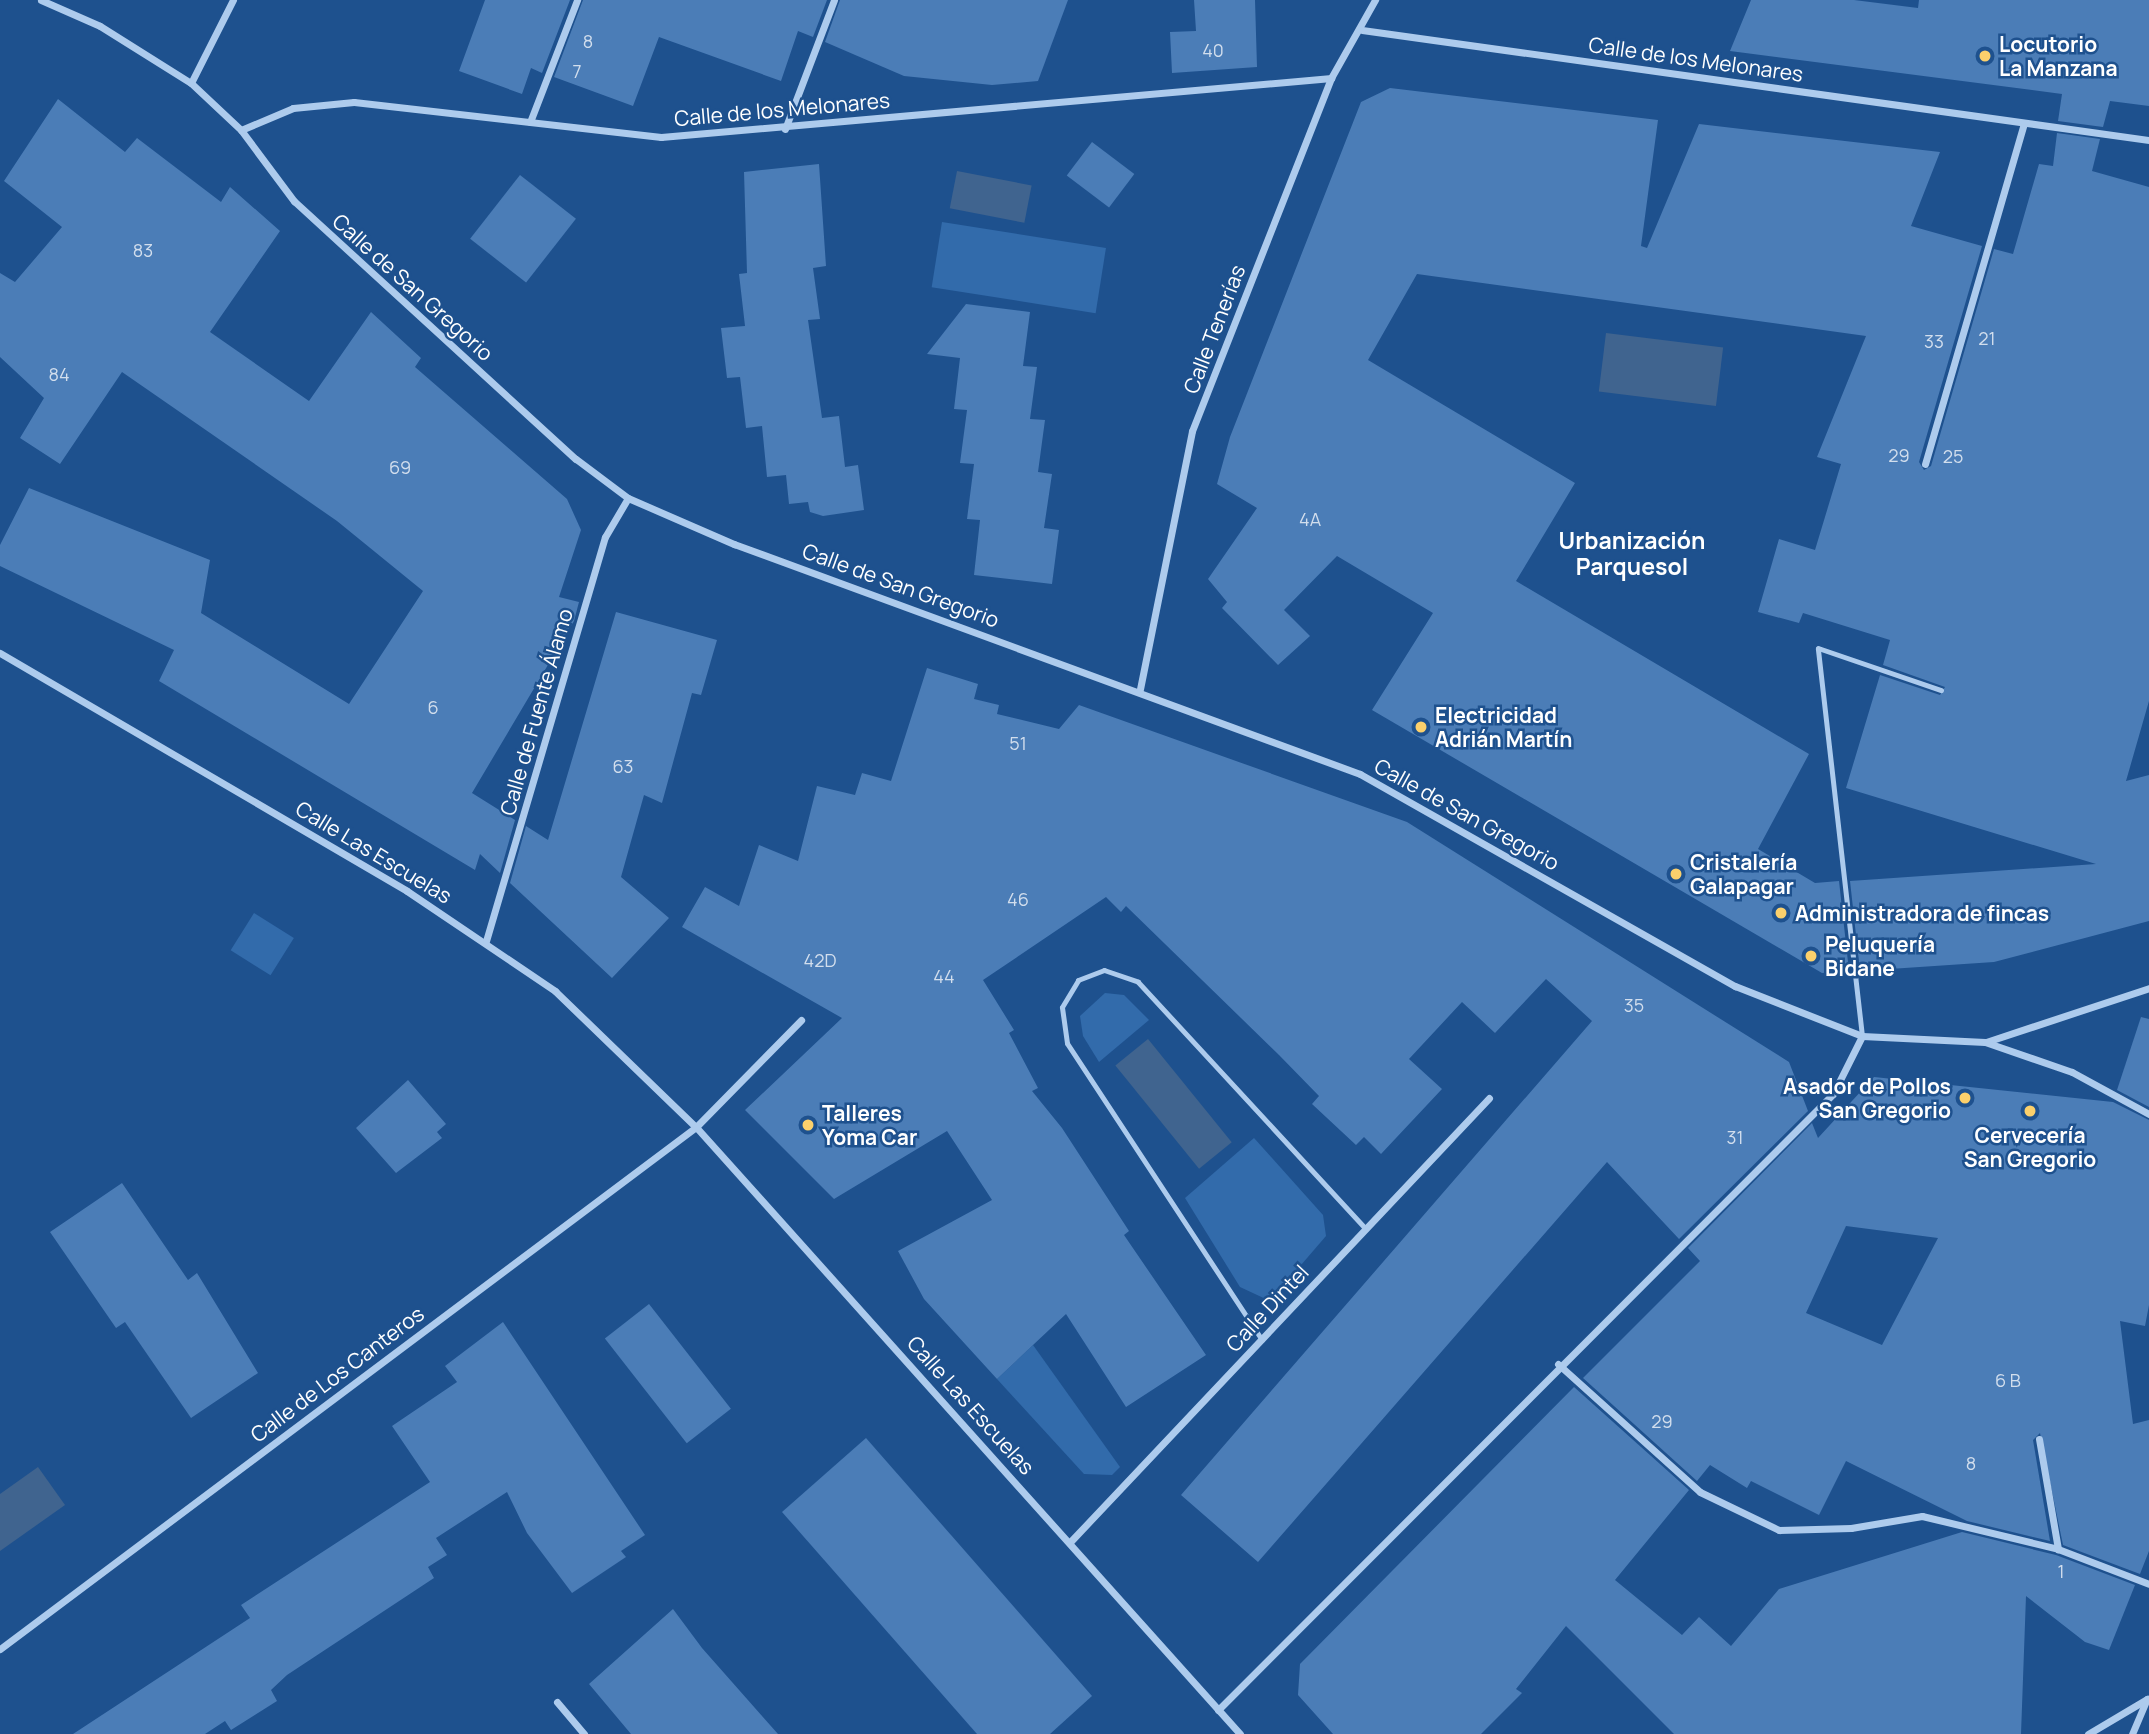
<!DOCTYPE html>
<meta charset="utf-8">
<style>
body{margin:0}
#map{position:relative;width:2149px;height:1734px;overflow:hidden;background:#1e518e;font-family:Manrope,sans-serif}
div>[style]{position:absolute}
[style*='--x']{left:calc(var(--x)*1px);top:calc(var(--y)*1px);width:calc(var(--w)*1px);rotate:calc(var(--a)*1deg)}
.green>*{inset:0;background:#326bab;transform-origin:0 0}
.water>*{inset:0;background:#40648f;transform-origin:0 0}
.building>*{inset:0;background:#4b7db7;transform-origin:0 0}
.lane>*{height:5px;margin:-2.5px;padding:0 2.5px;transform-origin:2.5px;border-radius:2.5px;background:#adcbed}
.street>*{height:7px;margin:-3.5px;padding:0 3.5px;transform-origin:3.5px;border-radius:3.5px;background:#adcbed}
.dots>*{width:19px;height:19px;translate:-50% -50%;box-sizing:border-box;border:4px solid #1e518e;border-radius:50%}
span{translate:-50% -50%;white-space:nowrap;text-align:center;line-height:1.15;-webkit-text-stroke:5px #1e518e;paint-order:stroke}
.number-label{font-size:18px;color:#d2deed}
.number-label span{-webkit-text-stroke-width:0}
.poi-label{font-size:21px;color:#fff;font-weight:700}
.left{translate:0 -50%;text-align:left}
.right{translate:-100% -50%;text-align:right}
.street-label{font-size:21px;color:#fff}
.neighbourhood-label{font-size:23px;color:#fff;font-weight:700}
</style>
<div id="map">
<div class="green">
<div style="left:942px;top:222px;width:166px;height:66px;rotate:9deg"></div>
<div style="left:254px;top:913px;width:47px;height:44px;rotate:32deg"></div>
<div style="clip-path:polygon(1105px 993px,1124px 995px,1149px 1020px,1099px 1062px,1083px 1036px,1080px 1016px)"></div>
<div style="clip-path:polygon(1254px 1138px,1323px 1215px,1326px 1236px,1270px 1301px,1240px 1287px,1185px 1198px)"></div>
<div style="clip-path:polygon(1033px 1345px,1120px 1467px,1112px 1475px,1084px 1474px,997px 1379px)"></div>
</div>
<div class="water">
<div style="left:957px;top:171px;width:76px;height:38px;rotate:11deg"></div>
<div style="left:1606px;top:333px;width:118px;height:59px;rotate:7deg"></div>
<div style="left:1148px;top:1039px;width:133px;height:42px;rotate:51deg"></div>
<div style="clip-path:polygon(38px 1467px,65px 1505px,0 1551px,0 1494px)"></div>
</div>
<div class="building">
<div style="clip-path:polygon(485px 0,570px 0,542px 73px,531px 68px,522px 94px,459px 71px)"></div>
<div style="clip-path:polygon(583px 0,827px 0,813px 37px,798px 31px,781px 81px,659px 37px,633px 106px,554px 77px)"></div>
<div style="clip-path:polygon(840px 0,1068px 0,1038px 81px,992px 85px,904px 76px,825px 42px)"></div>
<div style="clip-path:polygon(1194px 0,1255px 0,1257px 67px,1172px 73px,1170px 32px,1196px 31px)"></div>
<div style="clip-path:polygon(1751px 0,1854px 0,1918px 8px,1919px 0,2149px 0,2149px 106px,2110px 101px,2103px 127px,2058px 121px,2062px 94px,1730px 51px)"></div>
<div style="clip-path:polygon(1390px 88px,1658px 120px,1641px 246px,1647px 248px,1699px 124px,1940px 152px,1911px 226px,1982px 246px,1919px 462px,1924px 470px,1931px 466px,1994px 249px,2013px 254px,2039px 164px,2053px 166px,2057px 133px,2100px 139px,2092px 171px,2149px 187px,2149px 701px,2126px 781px,2149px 775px,2149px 921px,1994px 962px,1860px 971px,1850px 881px,2096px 864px,1846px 788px,1880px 675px,1940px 695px,1945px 687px,1883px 665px,1890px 640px,1803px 613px,1799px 623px,1758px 612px,1779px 539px,1815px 550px,1841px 464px,1817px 457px,1866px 336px,1417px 274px,1368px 360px,1575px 483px,1516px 581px,1809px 754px,1758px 849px,1815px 883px,1839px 881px,1849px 971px,1822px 973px,1372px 710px,1433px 613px,1337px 556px,1284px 610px,1310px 636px,1278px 665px,1222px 608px,1227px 602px,1208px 579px,1257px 508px,1217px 484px,1230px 437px,1361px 102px)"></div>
<div style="clip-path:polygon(58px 99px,125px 152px,137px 138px,221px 202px,230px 187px,280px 231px,210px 332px,309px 401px,371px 312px,421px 358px,415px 367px,567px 499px,581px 530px,559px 597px,579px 602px,574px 621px,472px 793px,515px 820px,500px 873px,480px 854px,475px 870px,159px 681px,174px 650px,0 566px,0 545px,29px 488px,210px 560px,201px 613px,349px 704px,423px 591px,337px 521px,122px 372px,60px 464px,20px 438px,44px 398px,0 357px,0 273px,15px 282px,62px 227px,4px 181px)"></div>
<div style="left:1092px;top:142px;width:53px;height:42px;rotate:37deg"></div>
<div style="clip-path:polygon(819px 164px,826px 266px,813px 268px,820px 319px,808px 320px,822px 418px,839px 416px,845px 467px,858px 465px,864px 510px,823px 516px,810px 512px,808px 502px,789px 504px,786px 475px,767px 477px,762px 426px,746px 428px,740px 377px,727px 378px,721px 328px,745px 326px,739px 274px,747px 273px,744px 172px)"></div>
<div style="left:520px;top:175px;width:71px;height:81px;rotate:38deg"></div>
<div style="clip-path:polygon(966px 304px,1030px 312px,1023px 366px,1037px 367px,1030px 419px,1045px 420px,1038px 472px,1052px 474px,1044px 528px,1059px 530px,1052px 584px,974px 575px,980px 520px,967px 519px,974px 464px,960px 463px,967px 410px,954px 409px,960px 358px,927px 354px)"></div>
<div style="clip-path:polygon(616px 612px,717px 640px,701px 695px,692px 693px,662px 803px,644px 795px,621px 877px,669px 918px,612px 978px,510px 883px,526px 826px,548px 840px)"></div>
<div style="clip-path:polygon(927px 668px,978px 684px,974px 699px,999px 705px,997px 714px,1059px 729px,1079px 705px,1407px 822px,1789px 1062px,1808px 1111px,1679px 1239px,1607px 1162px,1258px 1562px,1181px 1495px,1592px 1021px,1546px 979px,1495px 1033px,1462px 1002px,1409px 1059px,1442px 1089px,1381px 1154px,1364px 1137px,1356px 1145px,1312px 1104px,1319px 1096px,1279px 1055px,1126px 906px,1121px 912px,1106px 897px,983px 980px,1014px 1030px,1009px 1033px,1038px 1088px,1032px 1091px,1062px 1128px,1129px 1231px,1124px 1235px,1206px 1355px,1126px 1407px,1066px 1314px,997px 1379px,924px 1299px,898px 1251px,992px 1200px,947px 1131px,834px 1199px,745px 1110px,842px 1018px,682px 927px,705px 887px,739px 906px,759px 845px,798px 861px,817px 786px,855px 795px,862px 773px,891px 781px)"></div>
<div style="clip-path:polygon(2141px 1017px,2149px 1019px,2149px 1107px,2117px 1090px)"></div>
<div style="clip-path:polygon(evenodd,1874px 1077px,2113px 1102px,2149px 1120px,2149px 1305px,2145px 1326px,2120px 1321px,2133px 1424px,2149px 1420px,2149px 1551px,2140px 1574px,2063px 1545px,2040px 1433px,2033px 1440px,2050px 1541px,1967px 1521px,1846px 1461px,1819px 1515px,1751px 1481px,1747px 1488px,1710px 1465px,1697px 1481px,1583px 1378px,1700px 1261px,1688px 1248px,1812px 1123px,1818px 1138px,1874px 1077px,1846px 1226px,1938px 1238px,1882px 1345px,1806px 1313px,1846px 1226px)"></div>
<div style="clip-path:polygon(408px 1080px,446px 1124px,437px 1132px,442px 1138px,396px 1173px,356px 1128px)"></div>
<div style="clip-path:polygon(122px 1183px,188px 1280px,197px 1273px,258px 1373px,191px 1418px,125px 1322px,116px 1328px,50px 1232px)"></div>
<div style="left:649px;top:1304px;width:133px;height:56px;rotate:52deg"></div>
<div style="clip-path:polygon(503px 1322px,645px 1535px,621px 1551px,626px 1557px,572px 1593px,527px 1533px,507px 1492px,436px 1538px,447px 1555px,428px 1567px,434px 1578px,287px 1675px,271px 1690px,277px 1701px,231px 1730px,225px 1721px,205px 1734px,73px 1734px,250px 1618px,241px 1605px,430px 1482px,392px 1426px,457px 1382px,445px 1366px)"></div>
<div style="clip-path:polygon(1574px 1387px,1689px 1490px,1615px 1580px,1682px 1635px,1699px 1617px,1731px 1646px,1779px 1589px,1962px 1532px,2056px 1555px,2135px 1585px,2109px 1650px,2085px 1642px,2026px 1596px,2021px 1734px,1674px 1734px,1566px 1626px,1516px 1689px,1522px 1693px,1481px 1734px,1333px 1734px,1298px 1695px,1300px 1664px)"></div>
<div style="clip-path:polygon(866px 1438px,1092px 1696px,1050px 1734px,977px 1734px,782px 1512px)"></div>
<div style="clip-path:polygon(673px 1609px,702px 1648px,778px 1734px,631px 1734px,589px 1684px)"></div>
</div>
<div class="lane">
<div style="--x:1862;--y:1036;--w:390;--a:-96.5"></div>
<div style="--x:1818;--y:648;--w:130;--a:18.9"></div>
<div style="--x:1262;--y:1340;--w:355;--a:-123.3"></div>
<div style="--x:1067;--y:1043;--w:36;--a:-98"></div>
<div style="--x:1062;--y:1007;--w:31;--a:-59"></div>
<div style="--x:1078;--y:980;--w:28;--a:-21"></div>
<div style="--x:1104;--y:970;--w:36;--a:19"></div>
<div style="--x:1138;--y:982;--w:336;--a:47.3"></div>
</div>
<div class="street">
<div style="--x:41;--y:0;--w:64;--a:23.8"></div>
<div style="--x:100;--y:26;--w:107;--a:32.1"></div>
<div style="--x:191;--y:83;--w:69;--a:43.2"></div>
<div style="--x:241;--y:130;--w:89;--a:53.3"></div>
<div style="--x:294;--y:201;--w:382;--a:42.5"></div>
<div style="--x:576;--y:459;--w:65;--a:36.9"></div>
<div style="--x:628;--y:498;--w:116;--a:23.5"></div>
<div style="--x:734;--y:544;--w:667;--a:20.17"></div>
<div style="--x:1360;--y:774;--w:431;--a:29.5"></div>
<div style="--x:1735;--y:986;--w:136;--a:21.5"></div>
<div style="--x:1862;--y:1036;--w:123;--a:2.8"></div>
<div style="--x:1985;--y:1042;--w:92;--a:19"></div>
<div style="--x:2072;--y:1072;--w:88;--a:28.6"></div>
<div style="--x:1362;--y:30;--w:795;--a:7.96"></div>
<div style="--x:191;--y:83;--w:93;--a:-63.2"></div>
<div style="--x:530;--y:122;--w:131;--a:-68.9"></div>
<div style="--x:785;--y:129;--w:138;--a:-69.2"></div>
<div style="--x:241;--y:130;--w:56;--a:-22.9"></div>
<div style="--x:293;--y:108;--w:61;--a:-5.6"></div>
<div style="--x:354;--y:102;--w:309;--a:6.5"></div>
<div style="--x:661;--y:137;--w:673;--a:-5.03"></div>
<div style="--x:1925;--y:464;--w:355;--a:-73.8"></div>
<div style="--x:0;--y:653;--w:471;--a:30.3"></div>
<div style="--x:407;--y:891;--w:179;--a:34"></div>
<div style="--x:555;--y:991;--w:196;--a:44"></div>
<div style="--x:696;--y:1127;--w:815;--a:48.13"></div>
<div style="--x:1140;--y:689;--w:263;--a:-78.6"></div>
<div style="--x:1192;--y:431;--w:379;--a:-68.5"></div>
<div style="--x:1331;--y:78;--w:90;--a:-60.6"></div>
<div style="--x:486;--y:941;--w:421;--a:-73.6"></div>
<div style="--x:605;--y:537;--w:45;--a:-59.5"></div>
<div style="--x:1986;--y:1042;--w:172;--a:-18.3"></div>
<div style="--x:1558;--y:1364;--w:191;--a:42"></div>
<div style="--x:1700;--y:1492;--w:88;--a:25.7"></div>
<div style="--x:1779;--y:1530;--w:72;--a:-1.6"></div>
<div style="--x:1851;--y:1528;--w:72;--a:-9.6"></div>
<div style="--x:1922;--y:1516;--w:140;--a:13.6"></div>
<div style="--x:2058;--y:1549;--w:97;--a:21"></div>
<div style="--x:2039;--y:1439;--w:112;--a:80.2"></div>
<div style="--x:1071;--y:1541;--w:609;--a:-46.66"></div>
<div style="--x:0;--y:1649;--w:870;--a:-36.87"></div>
<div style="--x:696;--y:1127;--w:150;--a:-45.5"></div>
<div style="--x:557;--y:1702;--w:42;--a:49.8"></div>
<div style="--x:1218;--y:1710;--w:870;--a:-45.05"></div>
<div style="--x:1833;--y:1094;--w:65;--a:-63.4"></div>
<div style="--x:2088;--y:1734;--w:69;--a:-30.7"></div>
<div style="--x:2132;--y:1734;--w:38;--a:-67"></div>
</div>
<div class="dots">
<div style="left:1985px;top:56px;background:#fbd06c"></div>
<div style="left:1421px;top:727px;background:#fbd06c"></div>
<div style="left:1676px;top:874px;background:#fbd06c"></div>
<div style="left:1781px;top:913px;background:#fbd06c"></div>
<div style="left:1811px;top:956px;background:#fbd06c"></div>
<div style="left:1965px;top:1098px;background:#fbd06c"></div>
<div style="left:2030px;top:1111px;background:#fbd06c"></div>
<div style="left:808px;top:1125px;background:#fbd06c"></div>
</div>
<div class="number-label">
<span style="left:588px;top:41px">8</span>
<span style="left:1213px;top:50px">40</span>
<span style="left:577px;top:71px">7</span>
<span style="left:143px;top:250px">83</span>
<span style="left:1987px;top:338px">21</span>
<span style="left:1934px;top:341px">33</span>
<span style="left:59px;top:374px">84</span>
<span style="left:1899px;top:455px">29</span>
<span style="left:1953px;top:456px">25</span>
<span style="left:400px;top:467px">69</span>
<span style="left:1310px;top:519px">4A</span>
<span style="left:433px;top:707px">6</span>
<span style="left:1018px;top:743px">51</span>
<span style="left:623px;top:766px">63</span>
<span style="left:1018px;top:899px">46</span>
<span style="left:820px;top:960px">42D</span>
<span style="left:944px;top:976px">44</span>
<span style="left:1634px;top:1005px">35</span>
<span style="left:1735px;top:1137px">31</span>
<span style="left:2008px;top:1380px">6 B</span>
<span style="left:1662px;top:1421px">29</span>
<span style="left:1971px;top:1463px">8</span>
<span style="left:2061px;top:1571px">1</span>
</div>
<div class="poi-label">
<span class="left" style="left:1999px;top:56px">Locutorio<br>La Manzana</span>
<span class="left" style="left:1435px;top:727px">Electricidad<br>Adrián Martín</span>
<span class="left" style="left:1690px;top:874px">Cristalería<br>Galapagar</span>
<span class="left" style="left:1795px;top:913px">Administradora de fincas</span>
<span class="left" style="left:1825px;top:956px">Peluquería<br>Bidane</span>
<span class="right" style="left:1951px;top:1098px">Asador de Pollos<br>San Gregorio</span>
<span class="left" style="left:822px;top:1125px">Talleres<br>Yoma Car</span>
<span style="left:2030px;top:1147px">Cervecería<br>San Gregorio</span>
</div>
<div class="street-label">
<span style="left:1696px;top:59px;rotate:8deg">Calle de los Melonares</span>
<span style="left:782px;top:109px;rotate:-5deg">Calle de los Melonares</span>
<span style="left:413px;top:287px;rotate:42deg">Calle de San Gregorio</span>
<span style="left:1214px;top:329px;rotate:-69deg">Calle Tenerías</span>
<span style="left:901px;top:585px;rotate:20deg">Calle de San Gregorio</span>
<span style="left:536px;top:712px;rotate:-74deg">Calle de Fuente Álamo</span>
<span style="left:1467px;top:814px;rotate:29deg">Calle de San Gregorio</span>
<span style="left:374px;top:852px;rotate:31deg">Calle Las Escuelas</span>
<span style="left:1267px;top:1308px;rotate:-47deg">Calle Dintel</span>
<span style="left:337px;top:1374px;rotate:-37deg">Calle de Los Canteros</span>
<span style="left:971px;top:1405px;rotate:48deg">Calle Las Escuelas</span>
</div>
<div class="neighbourhood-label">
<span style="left:1632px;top:553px">Urbanización<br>Parquesol</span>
</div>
</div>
